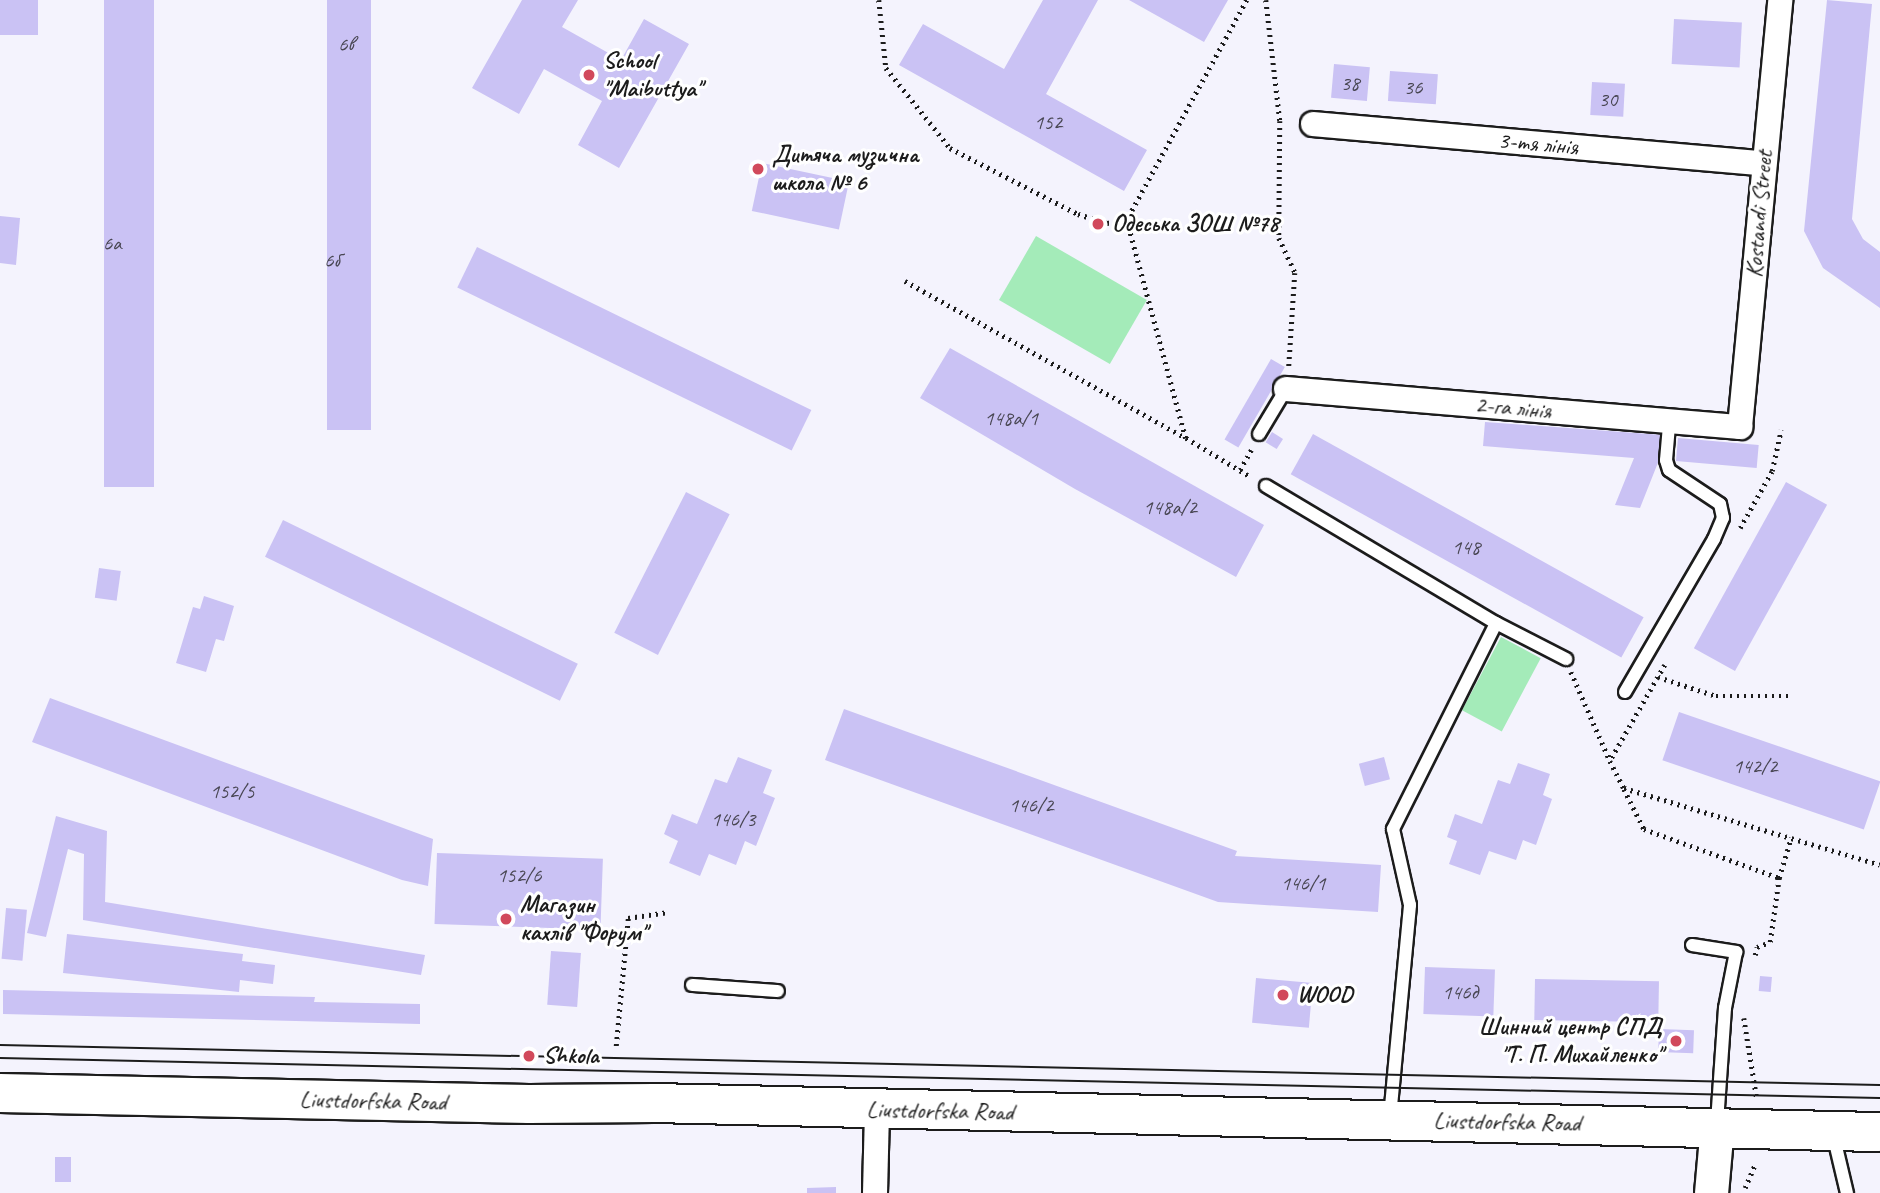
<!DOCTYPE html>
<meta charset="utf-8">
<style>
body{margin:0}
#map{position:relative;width:1880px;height:1193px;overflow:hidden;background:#f4f3fd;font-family:Caveat,sans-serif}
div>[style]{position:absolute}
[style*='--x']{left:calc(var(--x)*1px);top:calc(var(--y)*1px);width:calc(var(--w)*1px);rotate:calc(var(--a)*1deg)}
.green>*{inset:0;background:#a4ebb9;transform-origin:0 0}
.building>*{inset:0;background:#cac2f4;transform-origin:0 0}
.path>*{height:4.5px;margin-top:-2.25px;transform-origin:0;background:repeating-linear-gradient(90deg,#1c1c1c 0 2px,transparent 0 7px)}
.roads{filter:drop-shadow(2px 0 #1c1c1c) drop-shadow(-2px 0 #1c1c1c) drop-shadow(0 2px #1c1c1c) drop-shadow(0 -2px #1c1c1c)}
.lane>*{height:12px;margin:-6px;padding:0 6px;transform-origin:6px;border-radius:6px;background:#fff}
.street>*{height:24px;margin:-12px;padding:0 12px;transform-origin:12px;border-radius:12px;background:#fff}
.secondary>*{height:33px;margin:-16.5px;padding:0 16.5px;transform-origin:16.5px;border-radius:16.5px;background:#fff}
.primary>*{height:38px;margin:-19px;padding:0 19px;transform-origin:19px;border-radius:19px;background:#fff}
.tram>*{height:2px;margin:-1px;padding:0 1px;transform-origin:1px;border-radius:1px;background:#1c1c1c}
.dots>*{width:19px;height:19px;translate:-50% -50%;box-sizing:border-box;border:4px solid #fff;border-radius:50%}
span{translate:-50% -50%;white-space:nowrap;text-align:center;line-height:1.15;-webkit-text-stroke:6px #fff;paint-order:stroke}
.number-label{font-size:21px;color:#484652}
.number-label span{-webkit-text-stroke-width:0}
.poi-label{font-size:24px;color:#1c1c1c;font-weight:700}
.left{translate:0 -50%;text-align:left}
.right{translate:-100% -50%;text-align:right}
.street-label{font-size:24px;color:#1c1c1c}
</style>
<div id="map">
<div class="green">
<div style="left:1036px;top:236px;width:128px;height:74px;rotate:30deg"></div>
<div style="left:1501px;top:637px;width:45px;height:83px;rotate:28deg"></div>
</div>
<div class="building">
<div style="left:0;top:0;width:38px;height:35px"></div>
<div style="left:104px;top:0;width:50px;height:487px"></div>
<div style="left:327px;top:0;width:44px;height:430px"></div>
<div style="clip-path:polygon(522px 0,578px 0,562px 27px,621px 60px,644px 19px,689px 44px,619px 168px,578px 145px,602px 101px,544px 69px,519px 114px,472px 88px)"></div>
<div style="clip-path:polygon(1043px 0,1098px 0,1046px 94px,1147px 150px,1124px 191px,899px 65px,923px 24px,1004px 69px)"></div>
<div style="clip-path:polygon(1129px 0,1228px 0,1204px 42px)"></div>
<div style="clip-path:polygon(1827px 0,1872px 4px,1852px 219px,1863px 239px,1880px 252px,1880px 308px,1823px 268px,1804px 231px)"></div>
<div style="left:1674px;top:19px;width:68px;height:45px;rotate:3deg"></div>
<div style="left:1334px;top:64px;width:36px;height:34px;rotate:5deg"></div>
<div style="left:1390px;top:71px;width:48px;height:30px;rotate:4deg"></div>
<div style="left:1592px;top:82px;width:33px;height:33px;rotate:3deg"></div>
<div style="left:762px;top:163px;width:89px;height:49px;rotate:12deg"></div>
<div style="clip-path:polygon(0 216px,20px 218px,16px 265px,0 263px)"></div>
<div style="left:477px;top:247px;width:372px;height:45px;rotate:26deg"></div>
<div style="clip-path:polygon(950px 348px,1264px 525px,1236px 577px,1075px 489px,920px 398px)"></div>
<div style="left:1271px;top:359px;width:16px;height:93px;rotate:30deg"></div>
<div style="clip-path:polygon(1485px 422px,1663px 435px,1659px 460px,1640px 508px,1615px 505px,1634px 458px,1483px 446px)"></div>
<div style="left:1272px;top:432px;width:13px;height:12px;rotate:32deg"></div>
<div style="left:1313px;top:434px;width:378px;height:46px;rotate:29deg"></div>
<div style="left:1678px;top:438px;width:81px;height:23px;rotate:5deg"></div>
<div style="left:1786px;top:482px;width:47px;height:190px;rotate:29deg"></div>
<div style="left:686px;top:492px;width:49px;height:158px;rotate:27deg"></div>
<div style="left:283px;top:520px;width:328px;height:41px;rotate:26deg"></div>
<div style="left:99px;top:568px;width:22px;height:30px;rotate:8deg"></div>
<div style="clip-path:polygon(204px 596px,234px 606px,224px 641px,216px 639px,206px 672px,176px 663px,193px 607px,200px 609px)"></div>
<div style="clip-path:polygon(50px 698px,433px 839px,428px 886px,402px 880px,32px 742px)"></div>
<div style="clip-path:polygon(844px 709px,1237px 851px,1235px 856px,1381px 865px,1378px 912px,1218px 902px,825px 760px)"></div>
<div style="left:1679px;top:712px;width:213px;height:51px;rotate:19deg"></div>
<div style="clip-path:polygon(738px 757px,772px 770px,763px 793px,775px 798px,756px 846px,745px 841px,736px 865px,709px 854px,700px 876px,669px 863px,678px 841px,664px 834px,672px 814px,697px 824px,715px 779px,727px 783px)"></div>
<div style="left:1384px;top:757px;width:23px;height:26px;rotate:75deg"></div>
<div style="clip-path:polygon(1518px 763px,1550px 774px,1543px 795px,1552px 799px,1536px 845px,1523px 840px,1516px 860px,1489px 851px,1480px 875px,1449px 864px,1457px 841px,1447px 837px,1455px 814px,1482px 824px,1498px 780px,1510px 784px)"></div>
<div style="clip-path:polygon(56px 816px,107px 831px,105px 902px,425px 955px,421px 975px,83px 920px,84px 854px,68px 849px,46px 937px,27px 933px)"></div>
<div style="left:437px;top:853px;width:166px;height:71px;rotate:2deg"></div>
<div style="left:6px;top:908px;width:21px;height:51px;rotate:5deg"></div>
<div style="clip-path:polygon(67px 934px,243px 954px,242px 961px,275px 965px,273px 984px,240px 980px,239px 992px,63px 973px)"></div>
<div style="left:551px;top:951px;width:30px;height:54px;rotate:4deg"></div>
<div style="left:1425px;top:967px;width:70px;height:47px;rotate:2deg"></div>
<div style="left:1760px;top:976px;width:12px;height:15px;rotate:5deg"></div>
<div style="left:1256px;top:978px;width:57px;height:45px;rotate:5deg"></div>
<div style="left:1535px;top:979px;width:124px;height:41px;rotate:1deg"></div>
<div style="clip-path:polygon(3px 990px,315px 997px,314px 1002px,420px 1004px,420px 1024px,3px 1014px)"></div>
<div style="left:1659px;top:1029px;width:35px;height:23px;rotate:2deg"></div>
<div style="left:55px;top:1157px;width:16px;height:25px"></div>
<div style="clip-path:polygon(836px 1187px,836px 1193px,807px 1193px,807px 1188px)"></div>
</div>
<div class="path">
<div style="--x:879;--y:0;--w:68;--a:84.1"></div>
<div style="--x:886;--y:68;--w:102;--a:51.3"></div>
<div style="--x:950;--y:148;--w:144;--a:27.3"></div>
<div style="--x:1078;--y:214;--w:30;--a:17"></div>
<div style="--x:1107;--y:223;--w:20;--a:-9"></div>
<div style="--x:1247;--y:0;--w:251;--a:118.6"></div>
<div style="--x:1127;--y:220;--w:226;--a:74.9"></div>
<div style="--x:1186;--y:438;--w:76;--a:31"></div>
<div style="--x:1266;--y:0;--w:122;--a:83.4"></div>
<div style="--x:1280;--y:121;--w:117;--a:90.5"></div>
<div style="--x:1279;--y:238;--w:38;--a:65"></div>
<div style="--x:1295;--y:273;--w:93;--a:93.7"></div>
<div style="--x:905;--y:281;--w:322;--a:29.2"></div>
<div style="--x:1240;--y:470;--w:23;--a:-61"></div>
<div style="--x:1740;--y:528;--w:65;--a:-60.7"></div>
<div style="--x:1772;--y:471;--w:42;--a:-77.6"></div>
<div style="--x:1665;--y:665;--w:111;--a:119.8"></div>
<div style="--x:1610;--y:761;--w:30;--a:63"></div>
<div style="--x:1624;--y:788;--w:267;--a:16.7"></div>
<div style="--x:1571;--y:672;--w:97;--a:66.3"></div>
<div style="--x:1658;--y:677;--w:61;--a:18.1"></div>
<div style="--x:1716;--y:696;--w:77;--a:0"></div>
<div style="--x:1624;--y:789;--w:45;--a:63.4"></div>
<div style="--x:1644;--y:829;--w:144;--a:19.9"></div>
<div style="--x:1755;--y:955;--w:8;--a:-76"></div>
<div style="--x:1757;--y:947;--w:14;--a:-21"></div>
<div style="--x:1770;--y:942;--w:65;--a:-82"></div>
<div style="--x:1779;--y:878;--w:42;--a:-73.3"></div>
<div style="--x:1744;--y:1018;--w:82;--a:80.9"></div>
<div style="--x:616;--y:1046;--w:129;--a:-84.6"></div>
<div style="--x:628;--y:918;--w:41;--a:-8.3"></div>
<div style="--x:1745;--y:1188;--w:25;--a:-67"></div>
</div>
<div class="roads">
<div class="lane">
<div style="--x:1259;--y:434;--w:52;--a:-59"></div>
<div style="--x:1266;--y:486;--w:268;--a:30.8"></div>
<div style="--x:1496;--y:623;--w:79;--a:27.2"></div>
<div style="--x:1625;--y:692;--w:177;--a:-59.8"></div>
<div style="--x:1714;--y:539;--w:23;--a:-67"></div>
<div style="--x:1723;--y:518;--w:14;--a:-102"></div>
<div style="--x:1720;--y:504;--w:61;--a:-146.3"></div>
<div style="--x:1669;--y:470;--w:10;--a:-107"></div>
<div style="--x:1666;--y:460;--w:38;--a:-85"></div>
<div style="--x:1692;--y:945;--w:45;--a:9"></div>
<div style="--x:1736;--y:952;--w:57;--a:101.1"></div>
<div style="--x:1725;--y:1008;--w:115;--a:94"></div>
<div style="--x:692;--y:985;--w:86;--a:4"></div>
<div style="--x:1390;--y:1117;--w:213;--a:-84.6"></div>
<div style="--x:1410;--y:905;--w:78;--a:-102.6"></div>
<div style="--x:1393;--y:829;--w:230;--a:-63.4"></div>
<div style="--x:1833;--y:1134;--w:61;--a:76.7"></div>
</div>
<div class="street">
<div style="--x:1313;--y:124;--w:452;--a:5"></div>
<div style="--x:1286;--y:389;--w:456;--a:4.8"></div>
<div style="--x:1740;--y:427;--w:429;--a:-84.6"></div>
<div style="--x:875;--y:1193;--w:84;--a:-88.6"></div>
</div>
<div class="secondary">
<div style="--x:1711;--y:1193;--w:67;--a:-84.9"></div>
</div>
<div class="primary">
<div style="--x:0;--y:1093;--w:529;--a:1.19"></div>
<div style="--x:529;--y:1104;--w:125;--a:-0.5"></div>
<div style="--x:654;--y:1103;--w:1226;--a:1.36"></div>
</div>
</div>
<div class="tram">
<div style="--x:0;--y:1045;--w:1880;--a:1.22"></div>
<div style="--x:0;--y:1058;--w:1880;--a:1.22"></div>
</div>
<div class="dots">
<div style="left:589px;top:75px;background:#d1495b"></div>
<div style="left:758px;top:169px;background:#d1495b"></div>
<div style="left:1098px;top:224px;background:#d1495b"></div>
<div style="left:506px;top:919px;background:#d1495b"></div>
<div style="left:1283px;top:995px;background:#d1495b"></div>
<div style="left:1676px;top:1041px;background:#d1495b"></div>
<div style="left:529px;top:1056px;background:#d1495b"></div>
</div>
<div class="number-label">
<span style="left:346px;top:44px">6в</span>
<span style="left:1350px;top:83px">38</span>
<span style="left:1413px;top:87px">36</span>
<span style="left:1608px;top:99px">30</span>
<span style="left:1048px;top:122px">152</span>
<span style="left:112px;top:243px">6а</span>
<span style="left:332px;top:260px">6б</span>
<span style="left:1011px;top:418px">148а/1</span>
<span style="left:1170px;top:507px">148а/2</span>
<span style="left:1466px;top:547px">148</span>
<span style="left:1755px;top:766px">142/2</span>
<span style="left:232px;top:791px">152/5</span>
<span style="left:1031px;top:805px">146/2</span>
<span style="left:733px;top:819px">146/3</span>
<span style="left:519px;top:875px">152/6</span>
<span style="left:1303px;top:883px">146/1</span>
<span style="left:1460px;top:992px">146д</span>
</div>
<div class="poi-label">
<span class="left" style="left:603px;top:75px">School<br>"Maibuttya"</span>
<span class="left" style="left:772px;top:169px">Дитяча музична<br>школа № 6</span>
<span class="left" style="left:1112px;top:224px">Одеська ЗОШ №78</span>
<span class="left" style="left:520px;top:919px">Магазин<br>кахлів "Форум"</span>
<span class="left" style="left:1297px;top:995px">WOOD</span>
<span class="right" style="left:1662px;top:1041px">Шинний центр СПД<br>"Т. П. Михайленко"</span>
<span class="left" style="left:543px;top:1056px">Shkola</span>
</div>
<div class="street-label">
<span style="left:1538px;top:144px;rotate:5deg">3-тя лінія</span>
<span style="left:1759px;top:214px;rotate:-85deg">Kostandi Street</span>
<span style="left:1513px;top:408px;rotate:5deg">2-га лінія</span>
<span style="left:373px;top:1101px;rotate:1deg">Liustdorfska Road</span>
<span style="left:940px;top:1111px;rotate:1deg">Liustdorfska Road</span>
<span style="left:1507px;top:1122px;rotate:1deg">Liustdorfska Road</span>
</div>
</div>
